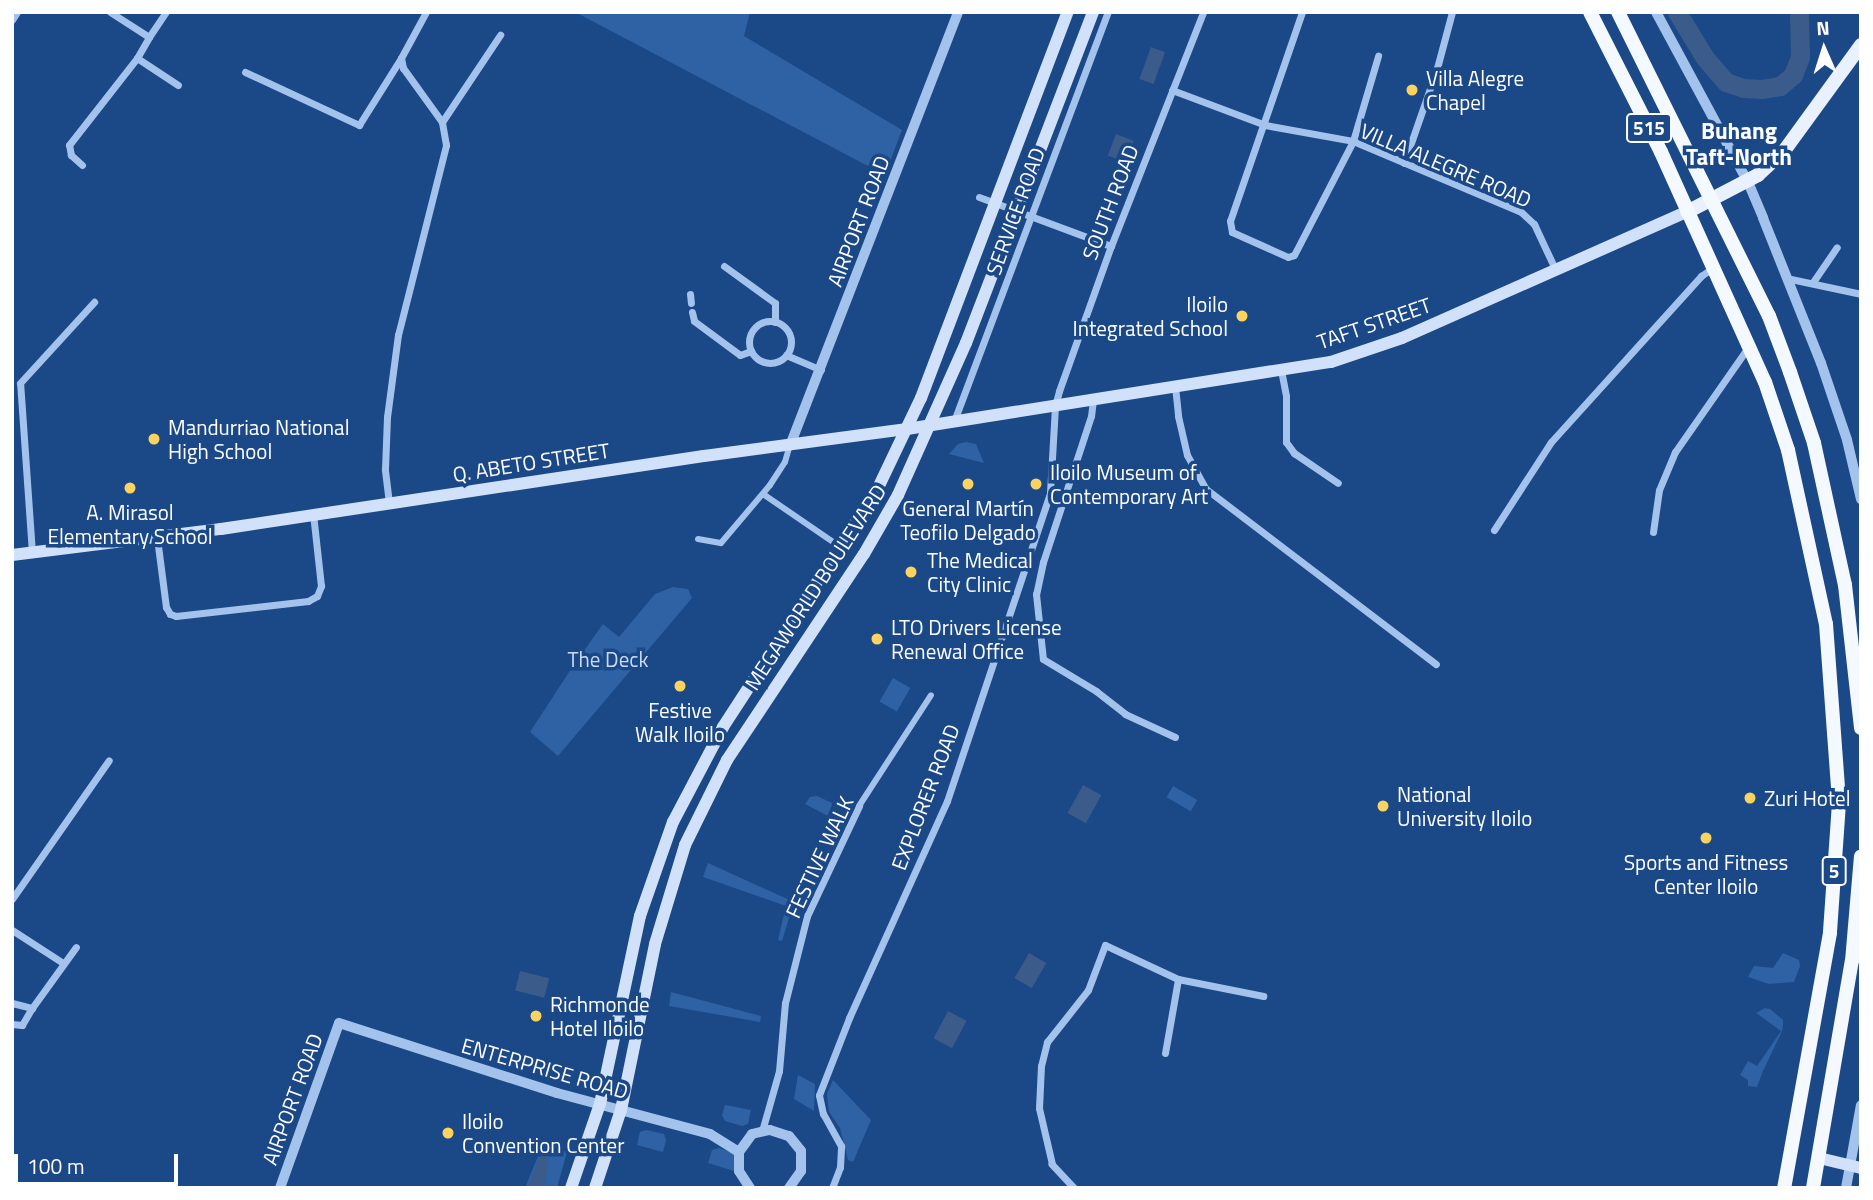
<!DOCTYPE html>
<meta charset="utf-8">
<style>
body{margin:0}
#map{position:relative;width:1873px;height:1200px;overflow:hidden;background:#1b4887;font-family:"Titillium Web",sans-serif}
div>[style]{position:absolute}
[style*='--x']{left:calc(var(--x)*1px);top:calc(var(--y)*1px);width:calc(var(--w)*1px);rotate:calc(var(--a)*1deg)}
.green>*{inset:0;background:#2e62a5;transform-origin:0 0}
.water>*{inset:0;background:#3b5c8a;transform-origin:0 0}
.river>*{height:19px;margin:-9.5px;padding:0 9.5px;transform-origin:9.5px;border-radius:9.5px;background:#3b5c8a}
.pedestrian>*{height:6px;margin:-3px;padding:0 3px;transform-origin:3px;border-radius:3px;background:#a3c3ec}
.minor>*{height:7px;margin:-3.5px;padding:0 3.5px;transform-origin:3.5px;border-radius:3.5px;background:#a3c3ec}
.minor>.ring{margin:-3.5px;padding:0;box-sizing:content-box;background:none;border:7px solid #a3c3ec;border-radius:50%}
.tertiary>*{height:10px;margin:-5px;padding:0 5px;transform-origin:5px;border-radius:5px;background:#a3c3ec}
.secondary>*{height:12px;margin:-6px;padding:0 6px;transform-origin:6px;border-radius:6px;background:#d0e1f9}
.primary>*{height:14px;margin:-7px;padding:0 7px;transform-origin:7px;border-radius:7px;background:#e9f1ff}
.trunk>*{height:14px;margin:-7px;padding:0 7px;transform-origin:7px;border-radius:7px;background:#f4f8ff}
.dots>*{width:19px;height:19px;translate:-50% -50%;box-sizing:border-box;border:4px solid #1b4887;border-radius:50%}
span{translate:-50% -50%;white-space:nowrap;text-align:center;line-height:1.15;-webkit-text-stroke:7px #1b4887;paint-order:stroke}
.shield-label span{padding:2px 5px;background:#1b4887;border:2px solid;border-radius:5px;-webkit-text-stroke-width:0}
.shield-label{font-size:19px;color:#fff;font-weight:700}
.poi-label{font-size:21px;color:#fff}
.left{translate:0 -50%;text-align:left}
.right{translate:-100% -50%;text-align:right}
.street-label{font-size:21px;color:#fff}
.park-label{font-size:21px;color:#c9ddf9}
.neighbourhood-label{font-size:23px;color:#fff;font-weight:700}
.frame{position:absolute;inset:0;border:14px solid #fff;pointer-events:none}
.north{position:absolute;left:1789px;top:14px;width:70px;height:70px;-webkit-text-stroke:5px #1b4887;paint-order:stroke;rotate:357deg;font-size:19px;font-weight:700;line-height:28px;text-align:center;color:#fff}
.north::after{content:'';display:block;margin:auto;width:24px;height:32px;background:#fff;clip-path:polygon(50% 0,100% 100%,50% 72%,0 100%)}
.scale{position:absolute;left:14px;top:1154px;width:164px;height:32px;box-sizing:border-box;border:4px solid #fff;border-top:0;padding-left:9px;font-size:21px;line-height:24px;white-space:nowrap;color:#fff;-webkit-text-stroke:5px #1b4887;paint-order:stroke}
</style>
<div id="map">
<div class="green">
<div style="clip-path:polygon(575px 12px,750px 12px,744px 36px,902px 130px,885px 175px)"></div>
<div style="clip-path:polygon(966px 442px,976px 444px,984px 463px,949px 454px,958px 444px)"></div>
<div style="clip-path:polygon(673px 587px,688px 589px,692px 598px,558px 756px,530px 732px,573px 666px,603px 624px,619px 637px,655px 594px)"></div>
<div style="left:893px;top:678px;width:20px;height:27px;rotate:30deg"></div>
<div style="left:1173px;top:786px;width:28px;height:13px;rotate:30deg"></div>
<div style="clip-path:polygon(817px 796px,832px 803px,830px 817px,805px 804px,810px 797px)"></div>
<div style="clip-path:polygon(708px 863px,794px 902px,782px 941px,778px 940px,786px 906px,703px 877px)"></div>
<div style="clip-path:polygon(1783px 953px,1799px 960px,1800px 966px,1794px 982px,1769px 984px,1748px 977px,1754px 966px,1773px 968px)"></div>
<div style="clip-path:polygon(671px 992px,761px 1016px,760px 1022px,669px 1006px)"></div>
<div style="clip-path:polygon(1765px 1008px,1770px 1009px,1783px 1020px,1783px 1025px,1782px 1031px,1763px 1071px,1757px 1087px,1748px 1086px,1748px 1080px,1740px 1075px,1748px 1061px,1757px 1066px,1781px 1031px,1756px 1013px)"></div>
<div style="clip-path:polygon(798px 1075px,815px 1084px,814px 1111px,794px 1099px)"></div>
<div style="clip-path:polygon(833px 1080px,871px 1120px,853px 1162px,848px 1160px,840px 1128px,829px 1112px,827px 1094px)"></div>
<div style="clip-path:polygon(725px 1105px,751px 1110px,748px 1124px,742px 1126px,725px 1121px,722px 1115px)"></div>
<div style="clip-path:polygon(646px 1130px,664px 1134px,666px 1140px,663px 1152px,637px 1145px,640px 1132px)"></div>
<div style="clip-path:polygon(543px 1144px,567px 1152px,557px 1188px,525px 1188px)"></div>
<div style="clip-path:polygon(719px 1148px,736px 1154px,734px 1171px,708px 1163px,712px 1150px)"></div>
</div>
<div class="water">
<div style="left:1151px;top:47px;width:15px;height:34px;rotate:20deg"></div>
<div style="left:1116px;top:134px;width:19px;height:23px;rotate:21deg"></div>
<div style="left:1083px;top:785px;width:21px;height:32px;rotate:29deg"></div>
<div style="left:1029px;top:953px;width:20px;height:29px;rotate:30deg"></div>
<div style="left:520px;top:971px;width:30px;height:20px;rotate:14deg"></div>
<div style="left:948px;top:1011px;width:21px;height:31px;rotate:28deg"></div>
<div style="clip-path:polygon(544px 1146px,549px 1147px,545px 1188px,527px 1188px)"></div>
</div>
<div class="river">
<div style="--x:1677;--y:12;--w:54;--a:58.7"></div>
<div style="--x:1705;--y:58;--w:32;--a:49"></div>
<div style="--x:1726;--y:82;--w:18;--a:19"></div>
<div style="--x:1743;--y:88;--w:18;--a:3"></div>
<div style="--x:1761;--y:89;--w:19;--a:-9"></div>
<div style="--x:1780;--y:86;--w:17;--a:-40"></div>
<div style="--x:1793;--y:75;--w:19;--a:-69"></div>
<div style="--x:1800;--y:57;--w:45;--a:-91.3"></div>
</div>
<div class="pedestrian">
<div style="--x:763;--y:494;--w:96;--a:34.4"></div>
<div style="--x:698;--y:539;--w:23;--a:10"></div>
<div style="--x:721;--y:543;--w:76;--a:-49.8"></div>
<div style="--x:770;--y:485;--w:27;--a:-57"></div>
<div style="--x:785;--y:462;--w:18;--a:-74"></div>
<div style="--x:859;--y:806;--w:132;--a:-57"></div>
</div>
<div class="minor">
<div style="--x:1302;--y:12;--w:221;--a:109"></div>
<div style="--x:1230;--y:221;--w:11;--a:80"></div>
<div style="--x:1232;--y:232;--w:61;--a:24.1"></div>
<div style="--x:1288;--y:257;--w:6;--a:-18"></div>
<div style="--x:1294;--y:255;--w:128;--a:-62.6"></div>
<div style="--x:1353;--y:141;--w:89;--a:-73.6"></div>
<div style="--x:12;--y:20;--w:9;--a:-58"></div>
<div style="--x:149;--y:37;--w:30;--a:-56"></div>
<div style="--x:137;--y:58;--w:49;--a:33.4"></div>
<div style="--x:245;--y:72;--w:126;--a:24.9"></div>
<div style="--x:359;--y:125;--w:79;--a:-57.9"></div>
<div style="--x:1172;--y:90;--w:99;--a:20.6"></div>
<div style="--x:1265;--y:125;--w:89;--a:10.3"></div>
<div style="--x:1353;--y:141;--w:182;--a:22.9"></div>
<div style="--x:1521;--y:212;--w:18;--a:43"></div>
<div style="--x:1534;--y:224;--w:52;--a:64.9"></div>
<div style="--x:442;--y:122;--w:105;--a:-56.3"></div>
<div style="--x:1404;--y:163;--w:101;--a:-70.8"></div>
<div style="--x:1437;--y:68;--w:58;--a:-75"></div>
<div style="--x:82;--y:165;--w:15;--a:-138"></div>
<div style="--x:71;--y:155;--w:10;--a:-101"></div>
<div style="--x:69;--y:145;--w:110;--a:-52"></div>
<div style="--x:137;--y:58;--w:24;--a:-60"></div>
<div style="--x:149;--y:37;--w:46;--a:-147.3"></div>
<div style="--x:979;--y:197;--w:141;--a:20.4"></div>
<div style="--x:724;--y:266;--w:63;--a:36"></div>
<div style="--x:775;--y:303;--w:19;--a:90"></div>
<div style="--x:1786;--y:278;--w:77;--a:12"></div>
<div style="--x:1813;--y:282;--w:42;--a:-55.6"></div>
<div style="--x:690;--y:294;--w:9;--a:84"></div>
<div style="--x:692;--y:312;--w:9;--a:77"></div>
<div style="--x:694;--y:321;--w:57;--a:36.5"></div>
<div style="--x:740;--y:355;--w:12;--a:-20"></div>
<div class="ring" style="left:749px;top:321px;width:35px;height:35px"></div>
<div style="--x:786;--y:355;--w:38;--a:23"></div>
<div style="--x:1281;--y:370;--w:26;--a:79"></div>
<div style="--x:1286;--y:396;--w:46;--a:90"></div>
<div style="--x:1286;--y:442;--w:14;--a:54"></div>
<div style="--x:1294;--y:453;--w:53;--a:34.3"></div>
<div style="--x:1175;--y:386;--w:30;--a:84"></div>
<div style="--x:1178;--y:416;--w:40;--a:77"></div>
<div style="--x:1187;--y:455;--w:39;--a:61"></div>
<div style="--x:1206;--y:489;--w:289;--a:37.3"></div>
<div style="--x:1093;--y:400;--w:16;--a:97"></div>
<div style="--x:1091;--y:416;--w:154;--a:108.2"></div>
<div style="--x:1043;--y:562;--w:33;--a:102"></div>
<div style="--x:1036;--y:594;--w:65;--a:83.9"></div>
<div style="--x:1043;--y:659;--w:62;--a:31.1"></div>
<div style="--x:1096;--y:691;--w:37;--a:38"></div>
<div style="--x:1125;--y:714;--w:55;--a:24.7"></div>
<div style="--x:954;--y:421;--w:437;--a:-69.4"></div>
<div style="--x:389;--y:503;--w:34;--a:-97"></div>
<div style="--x:385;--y:469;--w:52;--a:-87.8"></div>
<div style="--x:387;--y:417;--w:83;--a:-82.4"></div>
<div style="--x:398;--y:335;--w:196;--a:-75.8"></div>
<div style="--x:446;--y:145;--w:23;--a:-100"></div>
<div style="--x:442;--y:122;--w:67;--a:-125.8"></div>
<div style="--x:403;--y:68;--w:10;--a:-101"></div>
<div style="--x:401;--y:58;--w:52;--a:-61.5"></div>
<div style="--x:1494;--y:530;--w:105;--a:-57.1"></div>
<div style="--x:1551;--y:442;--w:224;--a:-47.9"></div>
<div style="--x:1701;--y:276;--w:16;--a:-35"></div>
<div style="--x:1653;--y:532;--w:42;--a:-81.9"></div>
<div style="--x:1659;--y:490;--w:41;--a:-67.2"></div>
<div style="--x:1675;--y:452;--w:129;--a:-55.1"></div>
<div style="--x:157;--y:538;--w:70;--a:82.6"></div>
<div style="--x:166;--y:607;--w:8;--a:60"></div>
<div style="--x:170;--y:614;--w:6;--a:18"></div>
<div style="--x:176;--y:616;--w:133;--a:-6.5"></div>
<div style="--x:308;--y:601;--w:10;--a:-29"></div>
<div style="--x:317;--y:596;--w:11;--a:-68"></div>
<div style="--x:321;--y:586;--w:72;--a:-96.3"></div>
<div style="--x:32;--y:553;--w:170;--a:-94"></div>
<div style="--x:20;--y:383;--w:110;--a:-47.6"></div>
<div style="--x:12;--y:899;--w:169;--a:-55.1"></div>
<div style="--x:12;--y:930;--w:61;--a:32.9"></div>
<div style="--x:12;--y:1003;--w:21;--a:14"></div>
<div style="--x:32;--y:1008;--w:75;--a:-54.2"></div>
<div style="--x:12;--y:1024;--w:10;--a:6"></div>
<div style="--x:22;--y:1025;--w:20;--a:-60"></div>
<div style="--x:1165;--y:1053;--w:75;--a:-80"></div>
<div style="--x:762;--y:1131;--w:62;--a:-74.2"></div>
<div style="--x:779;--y:1071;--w:68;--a:-85"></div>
<div style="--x:785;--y:1003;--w:90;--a:-75.8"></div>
<div style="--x:807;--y:916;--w:122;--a:-64.7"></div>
<div style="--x:832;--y:1188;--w:22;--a:-69"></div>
<div style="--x:840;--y:1167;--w:21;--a:-87"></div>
<div style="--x:841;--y:1146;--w:37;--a:-119"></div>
<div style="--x:823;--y:1114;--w:19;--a:-102"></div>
<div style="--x:819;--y:1095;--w:83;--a:-68.7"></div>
<div style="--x:849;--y:1018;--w:238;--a:-65.7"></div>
<div style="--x:947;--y:801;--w:325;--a:-71.5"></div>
<div style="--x:1050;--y:493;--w:87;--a:-86.7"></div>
<div style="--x:1055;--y:406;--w:16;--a:-75"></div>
<div style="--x:1059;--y:391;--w:154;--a:-70.3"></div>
<div style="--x:1111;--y:246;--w:251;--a:-68.5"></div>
<div style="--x:1074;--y:1188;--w:33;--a:-133"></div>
<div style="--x:1052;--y:1164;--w:57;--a:-103.1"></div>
<div style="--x:1039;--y:1108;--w:42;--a:-87.3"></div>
<div style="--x:1041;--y:1066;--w:25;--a:-76"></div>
<div style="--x:1047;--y:1042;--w:66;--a:-51.7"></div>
<div style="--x:1088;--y:990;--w:48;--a:-69.3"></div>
<div style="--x:1105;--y:945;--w:81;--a:25"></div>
<div style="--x:1178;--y:979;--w:87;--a:11.3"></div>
</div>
<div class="tertiary">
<div style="--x:1656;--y:12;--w:193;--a:61.6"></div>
<div style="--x:1748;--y:182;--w:39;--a:67"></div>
<div style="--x:1763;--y:218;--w:156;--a:68.2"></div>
<div style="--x:1821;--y:363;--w:81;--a:71.3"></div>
<div style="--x:1847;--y:440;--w:61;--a:76.7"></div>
<div style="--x:791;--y:443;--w:462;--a:-68.8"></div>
<div style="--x:280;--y:1188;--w:175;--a:-70.3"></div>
<div style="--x:339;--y:1023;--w:229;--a:17.8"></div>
<div style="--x:557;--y:1093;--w:158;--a:15"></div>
<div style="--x:710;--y:1134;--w:34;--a:32"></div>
<div style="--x:750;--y:1188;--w:20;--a:-123"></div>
<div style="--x:739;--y:1171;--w:19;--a:-90"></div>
<div style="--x:739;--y:1152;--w:22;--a:-54"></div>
<div style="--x:752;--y:1134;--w:18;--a:-13"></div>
<div style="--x:770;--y:1130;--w:20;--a:18"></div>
<div style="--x:789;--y:1136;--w:19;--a:51"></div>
<div style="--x:801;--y:1151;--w:20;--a:90"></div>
<div style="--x:801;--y:1171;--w:21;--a:125"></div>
<div style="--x:1846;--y:1188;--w:84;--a:-79.8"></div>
</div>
<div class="secondary">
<div style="--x:12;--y:555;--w:211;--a:-7.1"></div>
<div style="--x:221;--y:529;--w:488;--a:-8.6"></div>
<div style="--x:704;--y:456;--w:205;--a:-7.6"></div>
<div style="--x:907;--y:429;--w:429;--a:-9"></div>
<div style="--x:1331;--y:362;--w:75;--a:-18.7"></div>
<div style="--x:1402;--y:338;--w:312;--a:-23.9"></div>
<div style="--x:1819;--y:1158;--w:43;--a:13.4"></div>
<div style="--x:571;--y:1188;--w:89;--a:-71"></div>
<div style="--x:600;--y:1104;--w:192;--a:-78"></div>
<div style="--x:640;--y:916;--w:100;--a:-70.7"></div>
<div style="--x:673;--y:822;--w:107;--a:-62.2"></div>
<div style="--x:723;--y:727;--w:285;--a:-57"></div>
<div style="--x:878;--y:488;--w:100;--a:-64.5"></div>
<div style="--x:921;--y:398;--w:413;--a:-69.2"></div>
<div style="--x:595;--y:1188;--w:82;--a:-71.6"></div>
<div style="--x:621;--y:1110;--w:169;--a:-78.4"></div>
<div style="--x:655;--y:944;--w:103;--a:-73.1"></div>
<div style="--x:685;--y:845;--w:95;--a:-63.7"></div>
<div style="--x:727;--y:760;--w:247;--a:-56.4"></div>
<div style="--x:864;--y:554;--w:68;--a:-60"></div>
<div style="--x:898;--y:495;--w:167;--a:-65.9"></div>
<div style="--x:966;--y:343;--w:355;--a:-69"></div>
</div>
<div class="primary">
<div style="--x:1687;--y:212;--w:80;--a:-27.5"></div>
<div style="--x:1758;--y:175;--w:35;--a:-43"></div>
<div style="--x:1784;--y:151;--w:131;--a:-54"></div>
</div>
<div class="trunk">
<div style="--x:1590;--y:12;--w:157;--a:63.1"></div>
<div style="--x:1661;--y:152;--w:252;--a:65.7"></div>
<div style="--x:1765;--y:382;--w:72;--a:71.3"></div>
<div style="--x:1788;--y:450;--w:178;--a:77.7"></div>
<div style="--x:1826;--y:624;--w:179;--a:85.8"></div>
<div style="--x:1839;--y:803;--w:130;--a:94"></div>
<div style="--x:1830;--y:933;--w:259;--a:100.2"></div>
<div style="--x:1618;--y:12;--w:339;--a:63.6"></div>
<div style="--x:1769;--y:316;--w:60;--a:69.4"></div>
<div style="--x:1790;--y:372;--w:75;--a:71.3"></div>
<div style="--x:1814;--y:443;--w:145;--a:77.7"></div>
<div style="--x:1845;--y:585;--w:144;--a:83.6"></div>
<div style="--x:1813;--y:1188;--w:230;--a:-80.3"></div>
<div style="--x:1852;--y:961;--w:105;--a:-85.1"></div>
</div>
<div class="dots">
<div style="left:1412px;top:90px;background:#fdd360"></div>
<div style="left:1242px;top:316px;background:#fdd360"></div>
<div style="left:154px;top:439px;background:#fdd360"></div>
<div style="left:968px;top:484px;background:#fdd360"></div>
<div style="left:1036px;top:484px;background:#fdd360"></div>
<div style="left:130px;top:488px;background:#fdd360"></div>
<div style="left:911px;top:572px;background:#fdd360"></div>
<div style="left:877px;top:639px;background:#fdd360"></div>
<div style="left:680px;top:686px;background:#fdd360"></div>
<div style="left:1750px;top:798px;background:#fdd360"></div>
<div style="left:1383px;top:806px;background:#fdd360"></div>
<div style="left:1706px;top:838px;background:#fdd360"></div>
<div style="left:536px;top:1016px;background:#fdd360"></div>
<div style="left:448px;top:1133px;background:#fdd360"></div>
</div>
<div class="shield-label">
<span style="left:1649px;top:128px">515</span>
<span style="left:1834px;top:871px">5</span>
</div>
<div class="poi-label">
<span class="left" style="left:1426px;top:90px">Villa Alegre<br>Chapel</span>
<span class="right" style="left:1228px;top:316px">Iloilo<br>Integrated School</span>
<span class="left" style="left:168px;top:439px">Mandurriao National<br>High School</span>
<span class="left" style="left:1050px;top:484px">Iloilo Museum of<br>Contemporary Art</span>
<span style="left:968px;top:520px">General Martín<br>Teofilo Delgado</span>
<span style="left:130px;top:524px">A. Mirasol<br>Elementary School</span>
<span class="left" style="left:927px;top:572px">The Medical<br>City Clinic</span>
<span class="left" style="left:891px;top:639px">LTO Drivers License<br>Renewal Office</span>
<span style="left:680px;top:722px">Festive<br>Walk Iloilo</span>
<span class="left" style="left:1397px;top:806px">National<br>University Iloilo</span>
<span class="left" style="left:1764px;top:798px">Zuri Hotel</span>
<span style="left:1706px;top:874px">Sports and Fitness<br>Center Iloilo</span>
<span class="left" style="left:550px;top:1016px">Richmonde<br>Hotel Iloilo</span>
<span class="left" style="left:462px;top:1133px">Iloilo<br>Convention Center</span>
</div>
<div class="street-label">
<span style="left:1446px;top:165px;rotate:23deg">VILLA ALEGRE ROAD</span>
<span style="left:1110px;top:202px;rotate:-69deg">SOUTH ROAD</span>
<span style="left:1015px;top:211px;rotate:-70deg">SERVICE ROAD</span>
<span style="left:858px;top:221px;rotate:-69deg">AIRPORT ROAD</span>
<span style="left:1374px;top:323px;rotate:-19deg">TAFT STREET</span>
<span style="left:531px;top:462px;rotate:-9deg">Q. ABETO STREET</span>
<span style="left:815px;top:587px;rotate:-57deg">MEGAWORLD BOULEVARD</span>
<span style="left:925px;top:797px;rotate:-69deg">EXPLORER ROAD</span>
<span style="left:819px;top:857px;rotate:-65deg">FESTIVE WALK</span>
<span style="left:545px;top:1068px;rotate:16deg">ENTERPRISE ROAD</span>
<span style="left:292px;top:1099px;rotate:-70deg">AIRPORT ROAD</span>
</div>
<div class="park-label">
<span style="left:608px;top:659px">The Deck</span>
</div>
<div class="neighbourhood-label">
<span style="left:1739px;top:144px">Buhang<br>Taft-North</span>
</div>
<div class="frame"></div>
<div class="north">N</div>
<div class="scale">100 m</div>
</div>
